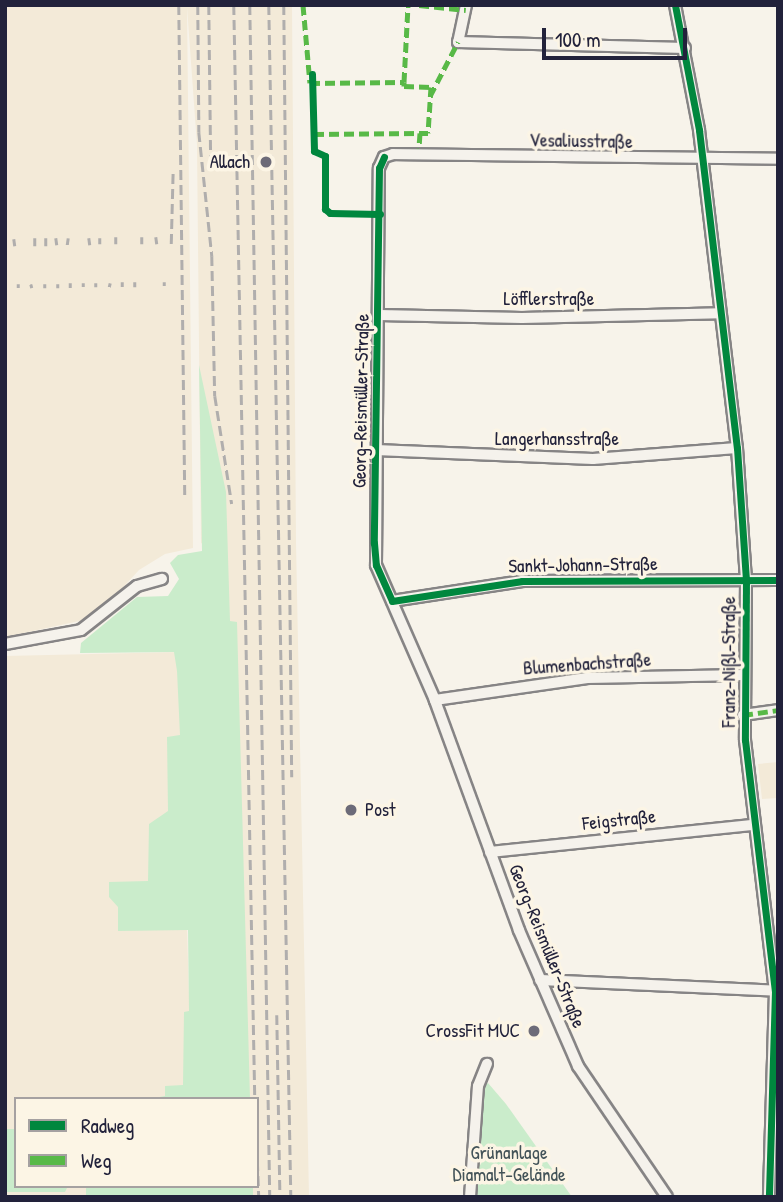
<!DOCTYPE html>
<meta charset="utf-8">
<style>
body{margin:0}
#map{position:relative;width:783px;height:1202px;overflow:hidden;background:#f7f3ea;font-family:"Patrick Hand",sans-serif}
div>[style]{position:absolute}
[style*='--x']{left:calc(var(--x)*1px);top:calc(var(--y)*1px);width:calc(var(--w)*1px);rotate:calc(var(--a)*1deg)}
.built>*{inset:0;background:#f3ead8}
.green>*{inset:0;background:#caeccb;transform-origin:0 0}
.roads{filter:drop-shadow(2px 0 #868485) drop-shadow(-2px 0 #868485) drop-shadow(0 2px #868485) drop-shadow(0 -2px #868485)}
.street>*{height:10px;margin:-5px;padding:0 5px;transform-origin:5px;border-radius:5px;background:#f5f2ec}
.rail>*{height:2.5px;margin-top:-1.25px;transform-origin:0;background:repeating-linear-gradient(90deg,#b0aead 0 10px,transparent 0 15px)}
.quiet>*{height:5px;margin-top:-2.5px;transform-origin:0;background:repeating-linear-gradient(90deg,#58b947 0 10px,transparent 0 15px)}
.cycleway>*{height:7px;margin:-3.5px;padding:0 3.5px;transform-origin:3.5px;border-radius:3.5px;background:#00873e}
.dots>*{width:19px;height:19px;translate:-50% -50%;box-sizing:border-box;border:4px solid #fcf5e5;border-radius:50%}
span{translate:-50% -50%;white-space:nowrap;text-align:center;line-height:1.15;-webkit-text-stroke:7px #fcf5e5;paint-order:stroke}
.street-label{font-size:19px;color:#22223b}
.poi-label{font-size:19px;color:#22223b}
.right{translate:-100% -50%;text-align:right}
.left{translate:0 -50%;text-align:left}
.park-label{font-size:19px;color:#435358}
.frame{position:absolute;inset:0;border:7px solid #22223b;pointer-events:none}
.legend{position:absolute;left:14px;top:1097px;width:245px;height:91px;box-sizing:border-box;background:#fcf5e5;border:2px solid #a5a1a1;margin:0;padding:9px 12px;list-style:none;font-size:21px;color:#22223b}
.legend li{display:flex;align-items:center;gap:14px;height:35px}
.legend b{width:35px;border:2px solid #a5a1a1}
.scale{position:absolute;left:542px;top:28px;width:145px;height:32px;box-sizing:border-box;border:4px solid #22223b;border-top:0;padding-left:9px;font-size:21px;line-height:24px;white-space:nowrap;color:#22223b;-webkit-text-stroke:5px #fcf5e5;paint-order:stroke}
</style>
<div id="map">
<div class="built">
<div style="clip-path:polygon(5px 5px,292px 5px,296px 542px,309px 1197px,249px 1197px,249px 1186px,257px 1186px,257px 1099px,244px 1099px,205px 545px,201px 543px,197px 145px,187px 7px,193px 548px,165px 554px,139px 570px,105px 607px,84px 620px,5px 637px)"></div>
<div style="clip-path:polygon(179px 652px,192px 1099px,16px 1099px,16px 1186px,131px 1186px,125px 1197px,5px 1197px,5px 656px)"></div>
<div style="clip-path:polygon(778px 762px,778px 798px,762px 799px,758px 764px)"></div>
</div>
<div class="green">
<div style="clip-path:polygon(199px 365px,226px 492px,230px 621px,237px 622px,250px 1099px,148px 1099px,165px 1096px,165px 1086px,183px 1085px,184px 1012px,189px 1011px,188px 930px,118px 931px,118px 907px,109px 897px,109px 882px,148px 881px,149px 824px,168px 811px,167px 737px,180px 735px,177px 671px,174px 652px,80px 653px,81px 643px,137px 597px,168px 596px,179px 579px,170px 563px,178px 555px,202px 551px)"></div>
<div style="clip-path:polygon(488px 1083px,506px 1104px,572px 1197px,476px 1197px,482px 1088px)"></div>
<div style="clip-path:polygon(5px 1129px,16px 1129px,16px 1186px,68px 1186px,65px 1192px,5px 1192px)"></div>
<div style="left:86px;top:1186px;width:167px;height:25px"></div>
</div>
<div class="roads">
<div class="street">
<div style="--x:466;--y:5;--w:38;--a:102"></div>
<div style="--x:458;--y:42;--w:227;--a:1.5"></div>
<div style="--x:675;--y:5;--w:127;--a:79.1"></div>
<div style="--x:699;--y:130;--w:320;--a:83.2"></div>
<div style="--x:737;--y:448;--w:133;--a:86.1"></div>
<div style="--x:746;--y:581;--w:159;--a:90.4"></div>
<div style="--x:745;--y:740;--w:253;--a:83.2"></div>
<div style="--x:775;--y:991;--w:206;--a:91.7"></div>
<div style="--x:379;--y:315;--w:143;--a:1.2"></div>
<div style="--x:522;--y:318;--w:198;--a:-1.4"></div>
<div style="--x:376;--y:450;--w:217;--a:2.4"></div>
<div style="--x:593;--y:459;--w:144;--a:-4.4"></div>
<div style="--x:392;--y:601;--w:132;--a:-8.7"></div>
<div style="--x:522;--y:581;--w:256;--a:-0.2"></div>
<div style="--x:5;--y:644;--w:77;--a:-10.4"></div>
<div style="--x:81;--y:630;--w:71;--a:-38.2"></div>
<div style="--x:137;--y:586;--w:26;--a:-16"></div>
<div style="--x:435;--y:700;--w:154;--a:-8.2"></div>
<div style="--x:587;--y:678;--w:156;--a:-1.1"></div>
<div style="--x:743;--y:715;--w:35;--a:-8"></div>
<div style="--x:490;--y:852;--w:263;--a:-5.9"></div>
<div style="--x:540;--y:980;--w:238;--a:2.6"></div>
<div style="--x:470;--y:1197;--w:111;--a:-85.9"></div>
<div style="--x:478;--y:1086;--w:24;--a:-68"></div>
<div style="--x:667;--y:1197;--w:158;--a:-124.2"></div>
<div style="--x:578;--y:1066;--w:148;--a:-113.5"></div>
<div style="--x:519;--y:930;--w:245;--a:-110.1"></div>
<div style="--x:435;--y:700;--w:147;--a:-113.6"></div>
<div style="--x:376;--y:565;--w:397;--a:-89.6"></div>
<div style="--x:379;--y:168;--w:12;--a:-66"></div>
<div style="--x:384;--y:157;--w:9;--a:-18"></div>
<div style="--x:393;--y:154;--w:385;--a:0.7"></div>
</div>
</div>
<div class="rail">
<div style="--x:179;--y:5;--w:493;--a:89.3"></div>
<div style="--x:198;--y:5;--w:127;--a:89.5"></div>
<div style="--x:199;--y:132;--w:125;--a:84"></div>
<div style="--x:212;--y:256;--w:140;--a:88.8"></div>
<div style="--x:215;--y:396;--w:109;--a:81.1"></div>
<div style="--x:209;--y:5;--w:156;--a:89.3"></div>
<div style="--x:234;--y:5;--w:1094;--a:88.9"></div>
<div style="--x:250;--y:5;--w:1192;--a:89.04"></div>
<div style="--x:269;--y:5;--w:1192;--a:88.94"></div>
<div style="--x:284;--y:5;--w:772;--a:89.41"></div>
<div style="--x:116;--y:237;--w:7;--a:90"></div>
<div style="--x:142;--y:237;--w:7;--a:90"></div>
<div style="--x:156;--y:237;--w:7;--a:82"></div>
<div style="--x:35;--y:238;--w:8;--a:90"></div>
<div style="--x:46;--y:238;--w:8;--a:90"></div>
<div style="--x:56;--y:238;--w:7;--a:82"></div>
<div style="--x:89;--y:238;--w:7;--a:82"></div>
<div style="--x:100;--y:238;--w:6;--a:90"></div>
<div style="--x:14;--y:239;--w:7;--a:82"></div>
<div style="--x:171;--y:244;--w:74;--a:-88.5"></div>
<div style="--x:67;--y:245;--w:7;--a:-82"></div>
<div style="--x:135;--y:282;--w:5;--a:90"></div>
<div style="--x:96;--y:283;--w:4;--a:90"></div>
<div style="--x:31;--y:284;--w:4;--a:76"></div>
<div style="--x:45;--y:284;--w:4;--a:90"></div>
<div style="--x:58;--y:284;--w:4;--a:90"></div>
<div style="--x:164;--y:286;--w:4;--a:-90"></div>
<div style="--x:83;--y:287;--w:4;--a:-90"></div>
<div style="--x:109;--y:287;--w:4;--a:-76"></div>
<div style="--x:122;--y:287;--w:5;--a:-90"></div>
<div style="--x:18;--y:288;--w:4;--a:-90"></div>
<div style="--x:70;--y:288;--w:5;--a:-90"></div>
<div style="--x:277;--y:1015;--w:175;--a:89"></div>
<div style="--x:257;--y:1146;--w:51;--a:87.8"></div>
</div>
<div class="quiet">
<div style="--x:303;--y:5;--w:78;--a:84.9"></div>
<div style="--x:310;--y:83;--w:94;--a:-0.6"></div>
<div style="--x:404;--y:82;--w:77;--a:-87"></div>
<div style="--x:419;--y:5;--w:47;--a:6.1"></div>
<div style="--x:404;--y:82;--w:4;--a:90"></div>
<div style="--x:404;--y:86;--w:27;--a:2"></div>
<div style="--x:431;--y:87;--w:46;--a:93.7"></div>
<div style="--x:428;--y:133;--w:8;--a:180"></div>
<div style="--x:420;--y:133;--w:15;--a:94"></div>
<div style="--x:430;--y:96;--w:61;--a:-62.6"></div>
<div style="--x:314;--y:134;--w:106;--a:-0.5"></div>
<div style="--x:743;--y:715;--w:35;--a:-8"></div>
</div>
<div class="cycleway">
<div style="--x:675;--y:5;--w:127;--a:79.1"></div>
<div style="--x:699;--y:130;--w:320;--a:83.2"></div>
<div style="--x:737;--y:448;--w:133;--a:86.1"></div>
<div style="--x:746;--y:581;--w:159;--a:90.4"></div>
<div style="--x:745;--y:740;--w:253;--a:83.2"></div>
<div style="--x:775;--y:991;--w:206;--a:91.7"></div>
<div style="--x:312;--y:74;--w:77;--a:88.5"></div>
<div style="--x:314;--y:151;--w:12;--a:24"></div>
<div style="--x:325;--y:156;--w:53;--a:90"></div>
<div style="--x:325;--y:209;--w:6;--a:39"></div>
<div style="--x:330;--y:213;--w:50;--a:1.1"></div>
<div style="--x:384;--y:157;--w:12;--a:114"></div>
<div style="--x:379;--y:168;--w:375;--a:90.8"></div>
<div style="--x:374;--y:543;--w:22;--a:85"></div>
<div style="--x:376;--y:565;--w:39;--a:66"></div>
<div style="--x:392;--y:601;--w:132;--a:-8.7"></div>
<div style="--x:522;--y:581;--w:256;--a:-0.2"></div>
</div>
<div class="dots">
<div style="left:266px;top:162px;background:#6d6b78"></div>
<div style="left:351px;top:810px;background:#6d6b78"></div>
<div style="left:534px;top:1031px;background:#6d6b78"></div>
</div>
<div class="street-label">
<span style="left:581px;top:141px;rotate:1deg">Vesaliusstraße</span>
<span style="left:549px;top:299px">Löfflerstraße</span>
<span style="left:361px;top:401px;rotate:-89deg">Georg-Reismüller-Straße</span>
<span style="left:557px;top:439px">Langerhansstraße</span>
<span style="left:583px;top:565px;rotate:-1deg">Sankt-Johann-Straße</span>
<span style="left:729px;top:662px;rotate:-90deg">Franz-Nißl-Straße</span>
<span style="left:587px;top:664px;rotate:-4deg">Blumenbachstraße</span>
<span style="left:619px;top:820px;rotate:-6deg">Feigstraße</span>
<span style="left:547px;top:946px;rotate:68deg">Georg-Reismüller-Straße</span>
</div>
<div class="poi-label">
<span class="right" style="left:250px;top:162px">Allach</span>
<span class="left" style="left:365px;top:810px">Post</span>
<span class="right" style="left:520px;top:1031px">CrossFit MUC</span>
</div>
<div class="park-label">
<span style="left:509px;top:1164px">Grünanlage<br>Diamalt-Gelände</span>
</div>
<div class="frame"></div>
<ul class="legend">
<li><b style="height:9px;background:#00873e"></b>Radweg</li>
<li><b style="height:9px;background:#58b947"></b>Weg</li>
</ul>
<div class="scale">100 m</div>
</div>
